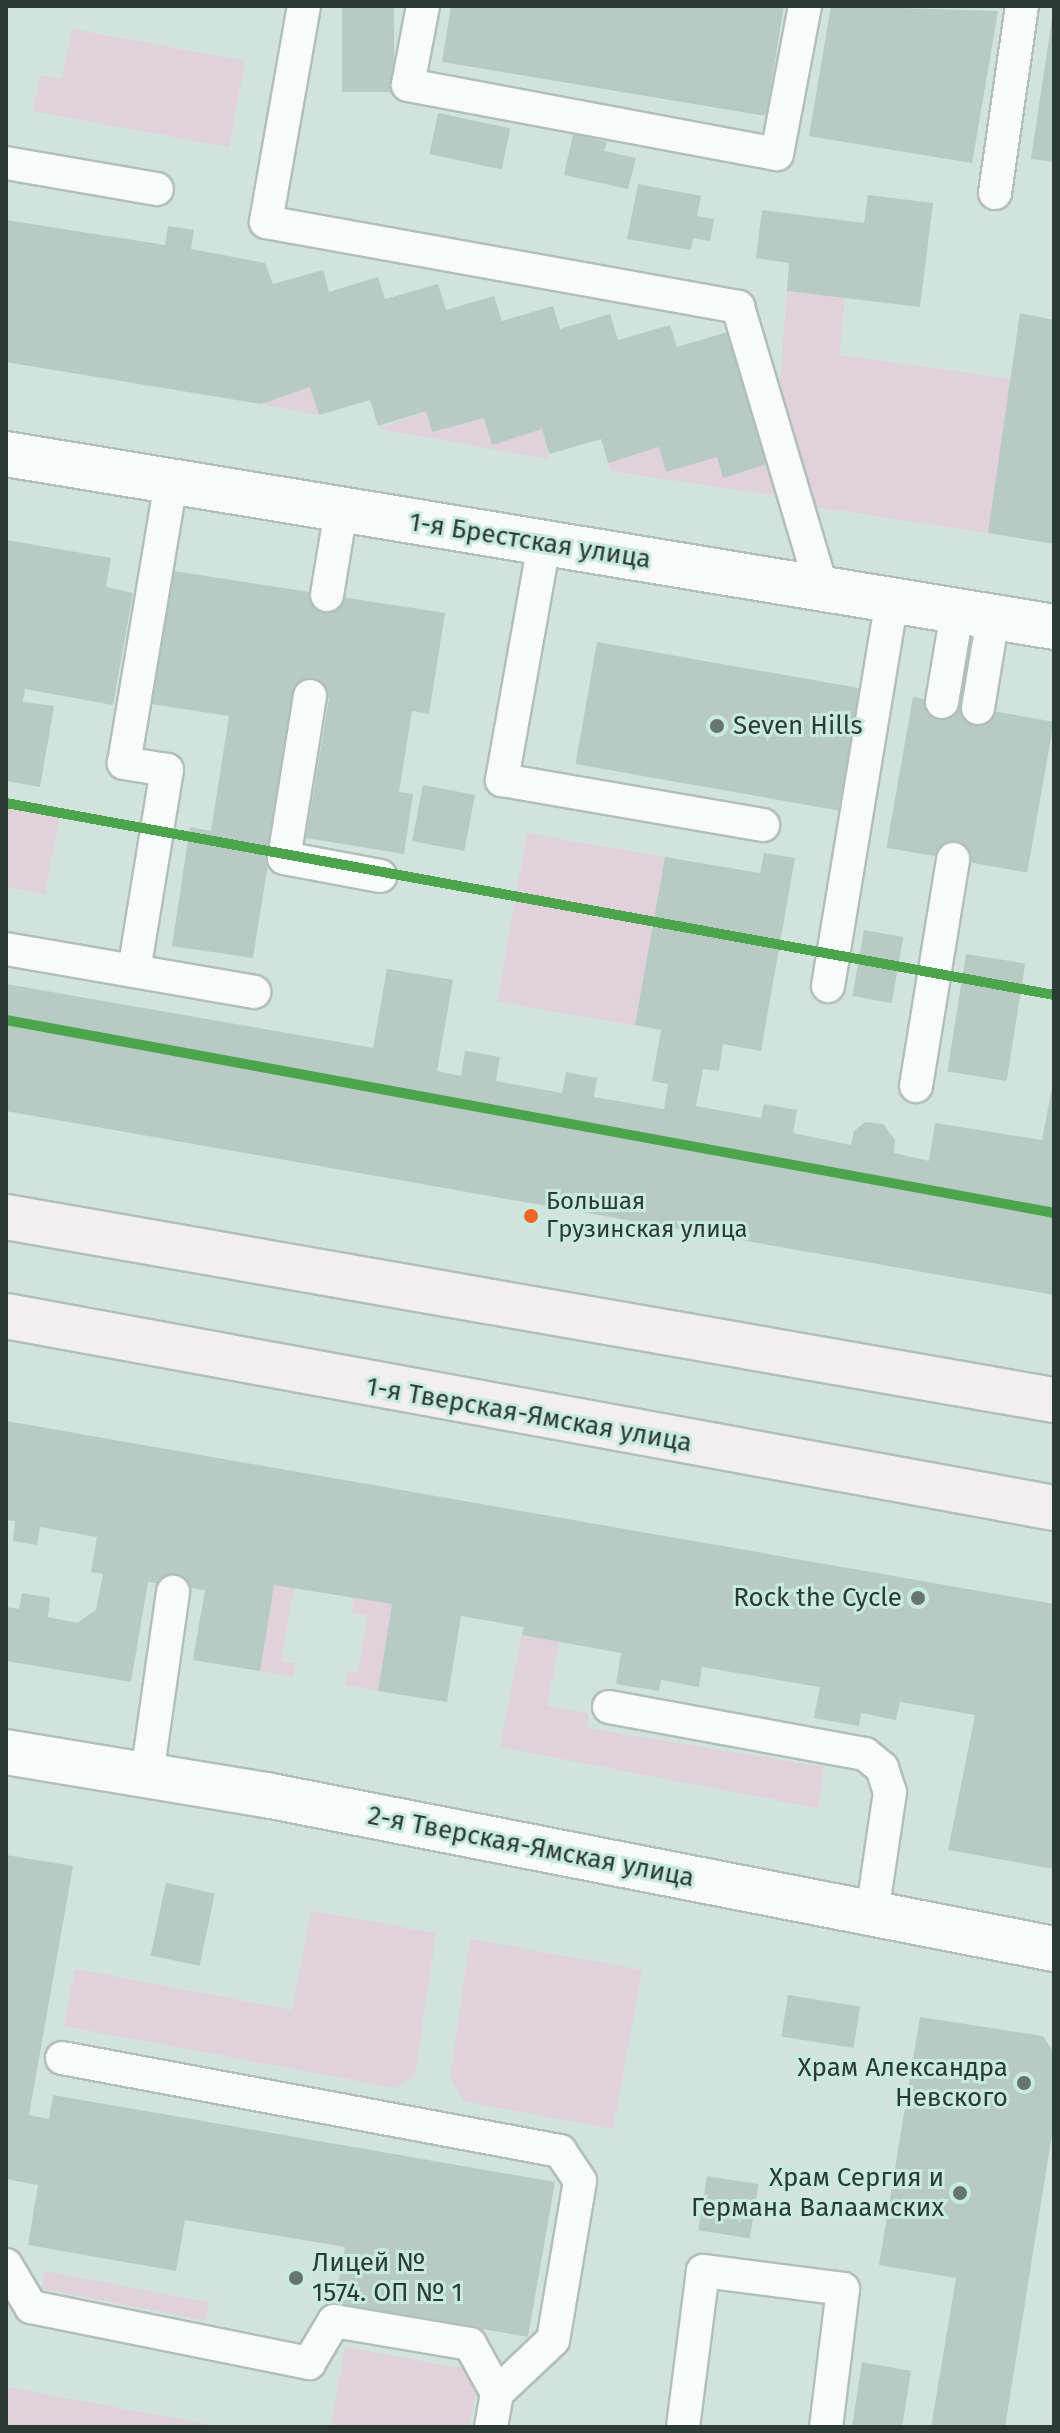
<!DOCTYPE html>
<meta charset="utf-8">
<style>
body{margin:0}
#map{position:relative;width:1060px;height:2433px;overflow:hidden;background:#d1e3dc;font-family:"Fira Sans",sans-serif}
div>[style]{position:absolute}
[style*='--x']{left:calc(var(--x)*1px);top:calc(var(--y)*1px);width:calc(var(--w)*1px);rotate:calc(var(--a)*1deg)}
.green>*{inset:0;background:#e0d1da;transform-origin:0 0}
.building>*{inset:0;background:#b7cac3;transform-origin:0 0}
.roads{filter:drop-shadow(2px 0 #b1bfba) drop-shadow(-2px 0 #b1bfba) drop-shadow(0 2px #b1bfba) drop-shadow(0 -2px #b1bfba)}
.lane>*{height:32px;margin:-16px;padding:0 16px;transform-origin:16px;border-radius:16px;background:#f8fbfa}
.street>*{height:44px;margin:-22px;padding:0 22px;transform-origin:22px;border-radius:22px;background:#f8fbfa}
.secondary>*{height:44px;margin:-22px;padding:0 22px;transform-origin:22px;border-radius:22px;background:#f8fbfa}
.primary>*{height:44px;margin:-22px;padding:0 22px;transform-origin:22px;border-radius:22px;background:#f1eff0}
.metro-1>*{height:10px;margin:-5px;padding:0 5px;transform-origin:5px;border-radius:5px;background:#4ca44c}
.dots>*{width:22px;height:22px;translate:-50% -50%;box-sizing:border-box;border:4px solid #c9ebde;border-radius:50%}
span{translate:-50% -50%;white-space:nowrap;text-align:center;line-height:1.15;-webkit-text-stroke:6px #c9ebde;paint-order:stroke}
.bus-label{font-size:24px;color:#2c3a35}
.left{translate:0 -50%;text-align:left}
.street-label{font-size:26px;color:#2c3a35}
.poi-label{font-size:26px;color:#2c3a35}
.right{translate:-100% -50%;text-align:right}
.frame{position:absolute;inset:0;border:8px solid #2c3a35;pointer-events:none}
</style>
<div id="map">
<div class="green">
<div style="clip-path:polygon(72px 29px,245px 61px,229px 147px,33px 111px,40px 75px,62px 79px)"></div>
<div style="clip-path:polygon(787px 291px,845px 298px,839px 355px,1011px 379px,988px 533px,816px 507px,780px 385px)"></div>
<div style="clip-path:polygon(731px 331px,779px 496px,611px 471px,608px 463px,659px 447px,667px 472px,717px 457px,723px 478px,767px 464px)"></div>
<div style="clip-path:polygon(310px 387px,319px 415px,261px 404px)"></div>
<div style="clip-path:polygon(426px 411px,432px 432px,484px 418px,492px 444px,542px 429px,549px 459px,379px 429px)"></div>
<div style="clip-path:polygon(6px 804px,60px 814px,45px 894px,6px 887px)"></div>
<div style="left:527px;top:833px;width:140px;height:171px;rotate:10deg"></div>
<div style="clip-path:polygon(274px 1585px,294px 1588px,281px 1661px,296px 1663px,294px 1677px,260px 1671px)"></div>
<div style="clip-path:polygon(354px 1598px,392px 1604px,378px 1691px,345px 1685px,348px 1671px,358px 1673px,368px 1616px,352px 1612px)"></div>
<div style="clip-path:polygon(522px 1635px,559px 1642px,547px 1706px,589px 1713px,587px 1728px,824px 1767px,818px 1808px,500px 1747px)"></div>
<div style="clip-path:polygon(311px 1911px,436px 1933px,415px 2075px,396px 2088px,64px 2026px,75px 1969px,292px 2010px)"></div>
<div style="clip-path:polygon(470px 1939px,642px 1970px,613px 2129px,464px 2101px,450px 2078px)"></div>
<div style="left:45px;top:2271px;width:167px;height:18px;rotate:11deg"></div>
<div style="clip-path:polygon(345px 2347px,465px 2369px,477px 2387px,469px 2427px,331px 2427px)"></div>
<div style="clip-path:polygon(6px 2387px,222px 2427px,6px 2427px)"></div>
</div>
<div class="building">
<div style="left:342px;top:6px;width:52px;height:86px"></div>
<div style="clip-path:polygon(451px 6px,784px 6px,766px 116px,442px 62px)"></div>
<div style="clip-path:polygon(831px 6px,998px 11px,972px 163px,809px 136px)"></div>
<div style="clip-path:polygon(1052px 19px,1054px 19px,1054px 162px,1031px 159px)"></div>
<div style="left:438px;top:113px;width:74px;height:42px;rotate:12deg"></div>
<div style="clip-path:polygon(573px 134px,607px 142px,604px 151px,636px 158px,628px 189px,564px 175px)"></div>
<div style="clip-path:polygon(638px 184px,701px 196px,697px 216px,714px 219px,710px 241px,693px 238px,691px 250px,627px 239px)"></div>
<div style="clip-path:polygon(868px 195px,933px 203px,920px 307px,787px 291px,789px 263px,756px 258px,762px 210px,864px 223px)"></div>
<div style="clip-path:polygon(6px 220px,165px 245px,168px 226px,194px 230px,191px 249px,265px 263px,273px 284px,323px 270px,329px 292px,378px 277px,385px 299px,438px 284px,446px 310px,494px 296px,502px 321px,553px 306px,560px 329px,610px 314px,618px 340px,670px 325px,677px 347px,728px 332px,767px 464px,723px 478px,717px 457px,666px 472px,659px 447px,608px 463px,601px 439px,549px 454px,542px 429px,492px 445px,484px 418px,432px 432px,426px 411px,378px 426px,370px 400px,319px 415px,310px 387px,261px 404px,6px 362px)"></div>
<div style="clip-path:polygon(1020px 313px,1054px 320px,1054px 544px,988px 533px)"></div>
<div style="clip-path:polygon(6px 540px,111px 558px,106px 587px,133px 593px,113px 705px,25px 689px,23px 702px,54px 706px,40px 787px,6px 781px)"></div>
<div style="clip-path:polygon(173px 571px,445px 613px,429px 714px,412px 711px,399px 792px,413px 794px,404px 854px,306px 838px,329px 699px,295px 693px,253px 958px,172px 946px,190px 827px,211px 831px,229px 716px,152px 704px)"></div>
<div style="left:597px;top:642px;width:267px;height:124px;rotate:10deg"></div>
<div style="left:913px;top:697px;width:143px;height:153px;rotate:10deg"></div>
<div style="left:423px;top:785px;width:53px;height:57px;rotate:11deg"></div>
<div style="clip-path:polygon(764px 853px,795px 858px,761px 1051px,723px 1044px,719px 1071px,703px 1069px,696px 1106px,761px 1118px,764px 1104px,797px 1110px,793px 1133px,851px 1145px,854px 1131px,865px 1122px,883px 1124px,895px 1140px,894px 1153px,929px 1161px,935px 1123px,1042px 1140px,1054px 1077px,1054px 1295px,6px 1111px,6px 984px,373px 1048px,387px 969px,453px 980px,437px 1071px,461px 1076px,465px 1051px,500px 1057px,496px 1081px,562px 1093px,566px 1072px,597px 1078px,594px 1097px,664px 1109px,668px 1084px,652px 1081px,661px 1030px,635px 1025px,665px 857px,760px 873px)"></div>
<div style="left:864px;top:930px;width:40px;height:67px;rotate:10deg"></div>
<div style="left:966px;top:954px;width:60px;height:119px;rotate:9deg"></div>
<div style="clip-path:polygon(6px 1421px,1054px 1604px,1054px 1869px,948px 1850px,975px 1715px,900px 1702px,896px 1720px,861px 1713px,859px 1726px,814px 1718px,820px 1687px,702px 1667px,699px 1687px,661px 1680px,659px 1691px,616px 1684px,621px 1653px,522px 1635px,524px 1627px,461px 1616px,447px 1702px,378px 1691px,392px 1604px,274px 1585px,260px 1671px,193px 1660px,205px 1590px,148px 1582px,131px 1682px,6px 1661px,6px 1607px,19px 1609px,22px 1593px,50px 1598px,48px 1617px,77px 1623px,96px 1610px,103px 1574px,91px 1572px,97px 1537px,40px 1527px,37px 1545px,13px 1541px,15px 1521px,6px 1520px)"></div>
<div style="clip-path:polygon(6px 1855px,73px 1866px,29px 2115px,49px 2119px,53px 2095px,555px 2182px,528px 2337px,335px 2303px,345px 2247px,185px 2220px,176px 2271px,28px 2245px,38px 2185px,6px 2179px)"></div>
<div style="left:166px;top:1883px;width:50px;height:74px;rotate:12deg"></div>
<div style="left:788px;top:1995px;width:73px;height:42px;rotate:9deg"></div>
<div style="clip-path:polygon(920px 2017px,1043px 2036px,1054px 2053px,1054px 2122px,1005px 2427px,931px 2427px,956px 2278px,879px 2265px)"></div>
<div style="left:707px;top:2176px;width:52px;height:55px;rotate:9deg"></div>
<div style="clip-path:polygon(862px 2362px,911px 2371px,902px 2427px,852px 2427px)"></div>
</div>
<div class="roads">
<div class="lane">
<div style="--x:304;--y:6;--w:219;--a:100"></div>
<div style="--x:266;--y:222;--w:480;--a:10.2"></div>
<div style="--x:738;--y:307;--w:294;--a:73.4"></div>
<div style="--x:423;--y:6;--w:80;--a:100.8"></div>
<div style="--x:408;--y:85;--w:375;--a:10.6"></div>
<div style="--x:777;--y:154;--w:151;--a:-79.3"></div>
<div style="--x:6;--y:163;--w:153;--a:9.8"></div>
<div style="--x:995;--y:193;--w:189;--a:-81.8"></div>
<div style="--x:544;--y:544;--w:240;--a:100.1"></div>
<div style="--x:502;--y:780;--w:265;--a:9.8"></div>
<div style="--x:327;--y:595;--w:86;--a:-80.6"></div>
<div style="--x:310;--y:696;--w:164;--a:99.1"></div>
<div style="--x:284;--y:858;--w:98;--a:10.6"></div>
<div style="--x:942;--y:702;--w:91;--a:-80.5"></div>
<div style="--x:978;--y:708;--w:92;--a:-80.6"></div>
<div style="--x:6;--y:949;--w:252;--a:9.8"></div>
<div style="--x:134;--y:971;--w:204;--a:-80.7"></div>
<div style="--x:167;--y:770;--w:44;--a:-170.8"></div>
<div style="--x:124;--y:763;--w:285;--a:-80.5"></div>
<div style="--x:828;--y:986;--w:391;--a:-80.6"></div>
<div style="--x:916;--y:1086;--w:230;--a:-80.7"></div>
<div style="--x:609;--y:1707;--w:260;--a:10.4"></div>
<div style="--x:865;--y:1754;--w:22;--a:39"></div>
<div style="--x:882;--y:1768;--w:25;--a:72"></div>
<div style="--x:890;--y:1792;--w:123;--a:98.4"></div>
<div style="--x:147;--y:1775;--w:185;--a:-81.9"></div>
<div style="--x:62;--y:2058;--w:507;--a:10.58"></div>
<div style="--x:560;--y:2151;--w:36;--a:56"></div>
<div style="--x:580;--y:2181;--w:161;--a:99.6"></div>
<div style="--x:553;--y:2340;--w:77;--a:136.6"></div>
<div style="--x:497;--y:2393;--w:35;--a:100"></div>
<div style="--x:6;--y:2265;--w:49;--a:59.2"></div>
<div style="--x:31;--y:2307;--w:284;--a:11.4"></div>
<div style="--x:309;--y:2363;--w:49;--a:-59.2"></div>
<div style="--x:334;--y:2321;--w:138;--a:9.6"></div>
<div style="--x:470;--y:2344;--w:56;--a:61.1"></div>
<div style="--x:683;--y:2427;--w:157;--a:-82.7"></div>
<div style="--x:703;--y:2271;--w:141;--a:7.3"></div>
<div style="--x:843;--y:2289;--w:139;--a:97"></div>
</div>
<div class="street">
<div style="--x:6;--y:1752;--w:264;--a:9.4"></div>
<div style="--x:266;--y:1795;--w:803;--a:11.06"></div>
</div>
<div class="secondary">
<div style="--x:6;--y:454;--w:1062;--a:9.37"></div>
</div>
<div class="primary">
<div style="--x:6;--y:1217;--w:1064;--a:9.91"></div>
<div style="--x:6;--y:1316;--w:1065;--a:10.38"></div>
</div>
</div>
<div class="metro-1">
<div style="--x:6;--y:803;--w:1065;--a:10.38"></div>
<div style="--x:6;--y:1020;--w:1066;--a:10.43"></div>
</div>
<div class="dots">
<div style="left:717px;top:726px;background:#66756f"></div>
<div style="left:531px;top:1216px;background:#f26522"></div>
<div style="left:918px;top:1598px;background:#66756f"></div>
<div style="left:1024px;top:2083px;background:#66756f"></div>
<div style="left:960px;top:2193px;background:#66756f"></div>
<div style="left:296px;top:2278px;background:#66756f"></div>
</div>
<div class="bus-label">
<span class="left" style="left:546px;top:1216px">Большая<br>Грузинская улица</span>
</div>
<div class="street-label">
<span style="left:530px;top:541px;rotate:9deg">1-я Брестская улица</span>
<span style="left:529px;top:1415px;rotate:10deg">1-я Тверская-Ямская улица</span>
<span style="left:531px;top:1847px;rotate:11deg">2-я Тверская-Ямская улица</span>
</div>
<div class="poi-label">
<span class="left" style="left:733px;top:726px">Seven Hills</span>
<span class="right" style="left:902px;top:1598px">Rock the Cycle</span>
<span class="right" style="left:1008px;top:2083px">Храм Александра<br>Невского</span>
<span class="right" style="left:944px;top:2193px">Храм Сергия и<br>Германа Валаамских</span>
<span class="left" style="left:312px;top:2278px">Лицей №<br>1574. ОП № 1</span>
</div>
<div class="frame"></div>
</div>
